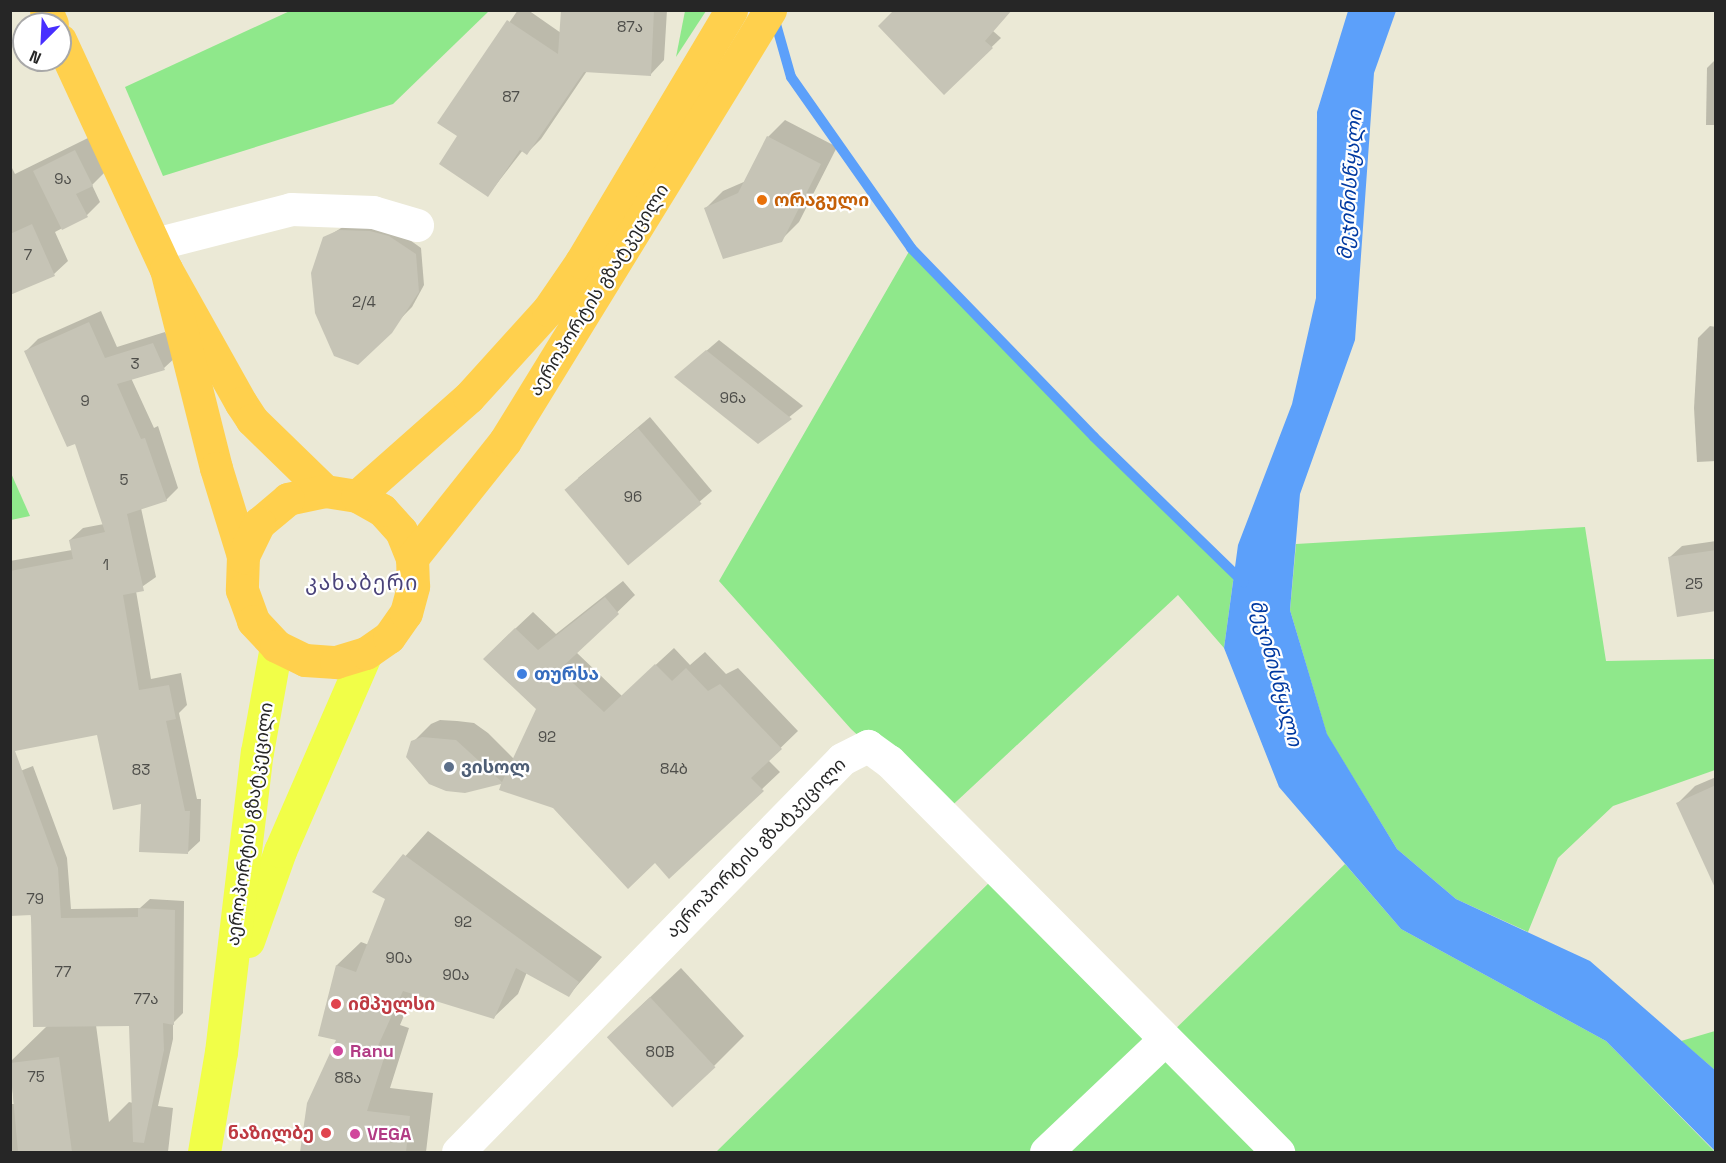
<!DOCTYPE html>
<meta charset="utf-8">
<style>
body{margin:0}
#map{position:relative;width:1726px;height:1163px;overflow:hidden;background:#ebe9d6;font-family:"Space Grotesk","Noto Sans Georgian",sans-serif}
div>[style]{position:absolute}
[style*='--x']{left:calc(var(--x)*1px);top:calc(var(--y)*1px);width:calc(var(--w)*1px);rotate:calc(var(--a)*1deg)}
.green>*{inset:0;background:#8fe88b}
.water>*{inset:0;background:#5ca0fa}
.shadow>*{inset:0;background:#0003}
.stream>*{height:10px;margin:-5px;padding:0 5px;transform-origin:5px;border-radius:5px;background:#5ca0fa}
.building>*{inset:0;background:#c6c4b6;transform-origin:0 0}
.minor>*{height:33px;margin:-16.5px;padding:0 16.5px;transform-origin:16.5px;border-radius:16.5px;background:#fff}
.major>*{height:33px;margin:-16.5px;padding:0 16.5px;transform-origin:16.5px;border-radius:16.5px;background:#f1fe48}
.highway>*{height:33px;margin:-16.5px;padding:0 16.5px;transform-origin:16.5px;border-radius:16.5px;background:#ffd04d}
.dots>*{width:16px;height:16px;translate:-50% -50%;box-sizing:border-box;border:3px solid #fff;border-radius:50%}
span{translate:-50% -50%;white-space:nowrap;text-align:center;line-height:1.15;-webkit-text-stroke:4.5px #fff;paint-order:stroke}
.number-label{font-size:15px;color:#4e4e4a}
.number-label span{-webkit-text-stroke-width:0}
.food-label{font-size:18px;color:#c56008;font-weight:700}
.left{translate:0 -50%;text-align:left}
.street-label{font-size:18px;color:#262626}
.shop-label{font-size:18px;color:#366cbe;font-weight:700}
.service-label{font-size:18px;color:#4e5e75;font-weight:700}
.health-label{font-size:18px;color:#be3a42;font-weight:700}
.right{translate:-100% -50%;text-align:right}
.hotel-label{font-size:18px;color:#b23c85;font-weight:700}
.water-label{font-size:20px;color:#0039a0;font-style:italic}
.quarter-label{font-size:21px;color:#4a437a;letter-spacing:1.5px}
.frame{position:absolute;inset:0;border:12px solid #262626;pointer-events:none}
.north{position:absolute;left:12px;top:12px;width:60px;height:60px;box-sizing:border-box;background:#fff;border:2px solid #a8a8a8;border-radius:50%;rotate:204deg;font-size:16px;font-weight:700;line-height:24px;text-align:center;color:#262626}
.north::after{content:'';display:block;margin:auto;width:21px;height:27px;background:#482fff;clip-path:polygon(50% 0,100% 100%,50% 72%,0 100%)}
</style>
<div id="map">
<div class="green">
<div style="clip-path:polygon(292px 10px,489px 11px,393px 104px,163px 176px,125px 87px)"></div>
<div style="clip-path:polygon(685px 11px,706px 11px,676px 57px)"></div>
<div style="clip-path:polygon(911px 248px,1234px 574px,1224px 648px,1178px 595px,943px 814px,851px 729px,719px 581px)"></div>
<div style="clip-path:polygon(10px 471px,30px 516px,11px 520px,10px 520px)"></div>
<div style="clip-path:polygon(1585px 527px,1606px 661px,1715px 659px,1715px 770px,1613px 806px,1558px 858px,1528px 932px,1456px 899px,1397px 849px,1327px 735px,1290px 610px,1296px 544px)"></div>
<div style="clip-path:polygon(1345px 864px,1401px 929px,1606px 1041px,1715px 1152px,716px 1152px,1000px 872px,1165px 1039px)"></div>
<div style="clip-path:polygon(1715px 1031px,1716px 1031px,1715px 1070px,1681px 1041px)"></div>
</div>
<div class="water">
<div style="clip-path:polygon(1348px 11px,1396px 11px,1374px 73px,1355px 340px,1300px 494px,1290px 610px,1327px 734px,1397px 849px,1456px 899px,1590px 961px,1715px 1070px,1715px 1151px,1606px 1041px,1401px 929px,1279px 787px,1224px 648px,1238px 545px,1292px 404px,1316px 298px,1317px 112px)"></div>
</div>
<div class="shadow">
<div style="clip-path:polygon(518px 10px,528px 10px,561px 33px,562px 10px,667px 10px,664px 60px,651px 74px,587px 71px,541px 139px,527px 153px,523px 150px,488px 195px,459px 136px,440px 122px)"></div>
<div style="clip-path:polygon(880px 26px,993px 31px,1001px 38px,944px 93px)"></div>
<div style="clip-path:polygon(1716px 59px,1716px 125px,1706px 125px,1707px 68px)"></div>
<div style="clip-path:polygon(785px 120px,837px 147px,799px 222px,781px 240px,706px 208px,723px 191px,746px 181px,768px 137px)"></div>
<div style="clip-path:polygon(88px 138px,105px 172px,92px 185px,100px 202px,87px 215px,55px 232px,68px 261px,54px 274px,10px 294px,10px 164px,15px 174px)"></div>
<div style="clip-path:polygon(346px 225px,376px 226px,400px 233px,421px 248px,424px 285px,412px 307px,357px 363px,325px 238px)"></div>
<div style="clip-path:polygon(101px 311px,117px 347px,165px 332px,177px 356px,164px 368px,131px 378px,154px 428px,158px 426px,178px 488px,166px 500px,141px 508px,156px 577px,136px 591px,151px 679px,181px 673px,187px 705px,179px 713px,197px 799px,201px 799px,200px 841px,187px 853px,142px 802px,98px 733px,10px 722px,10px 561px,72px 550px,70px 540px,83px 528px,104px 524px,76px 442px,26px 351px,38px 339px)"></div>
<div style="clip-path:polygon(1710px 326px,1716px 327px,1716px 461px,1697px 462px,1694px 408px,1698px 338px)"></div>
<div style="clip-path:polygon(719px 340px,803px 406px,758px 442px,676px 377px)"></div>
<div style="clip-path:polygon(650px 417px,712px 491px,628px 563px,578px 478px)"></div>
<div style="clip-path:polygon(1716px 541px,1716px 610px,1670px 557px,1682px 546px)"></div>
<div style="clip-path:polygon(623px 581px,635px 595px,576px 652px,622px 696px,674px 648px,690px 665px,705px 652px,726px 674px,738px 668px,798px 731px,768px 760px,780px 772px,669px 877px,655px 861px,504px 782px,465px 792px,413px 742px,431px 724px,440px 720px,457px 721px,474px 723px,488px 733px,514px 759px,538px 708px,502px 641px,533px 612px,556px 634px)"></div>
<div style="clip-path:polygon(evenodd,33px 766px,67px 858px,71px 909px,140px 908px,150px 899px,184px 901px,183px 1013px,173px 1023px,173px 1039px,158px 1106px,173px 1108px,168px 1152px,10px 1152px,10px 1104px,14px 1104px,10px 1062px,47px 1026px,10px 775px,33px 766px,96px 1025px,131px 1025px,133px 1103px,129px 1102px,109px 1122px,96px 1025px)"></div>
<div style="clip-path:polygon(1716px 777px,1716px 865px,1678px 803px,1695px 786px)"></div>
<div style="clip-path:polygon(428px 831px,602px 957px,569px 995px,527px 972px,518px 994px,494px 1017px,414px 992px,400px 1025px,409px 1028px,390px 1088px,433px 1093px,426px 1152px,302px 1152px,308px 1104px,338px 1038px,337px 965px,361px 942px,369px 945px,387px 898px,374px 891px)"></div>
<div style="clip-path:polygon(681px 968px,744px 1036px,714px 1066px,608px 1037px)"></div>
</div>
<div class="stream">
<div style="--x:774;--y:17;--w:62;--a:74.2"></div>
<div style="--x:791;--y:77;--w:209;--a:54.9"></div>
<div style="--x:911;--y:248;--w:263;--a:45.9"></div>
<div style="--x:1094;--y:437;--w:209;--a:44.2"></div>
</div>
<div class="building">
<div style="clip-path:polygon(561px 10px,654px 10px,651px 76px,584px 72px,527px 155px,520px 150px,488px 197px,439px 164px,457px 136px,437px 123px,507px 20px,558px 54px)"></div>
<div style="clip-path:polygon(894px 10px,1012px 10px,985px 41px,993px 48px,944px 95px,878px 26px)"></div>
<div style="clip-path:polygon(767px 136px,821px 164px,782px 242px,723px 259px,704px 208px,738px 193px)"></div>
<div style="clip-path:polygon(75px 150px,93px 186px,76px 194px,88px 217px,62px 230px,33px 171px)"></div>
<div style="clip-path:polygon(32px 224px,55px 276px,10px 295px,10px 234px)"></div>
<div style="clip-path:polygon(339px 230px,370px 231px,389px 236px,416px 254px,419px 292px,392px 333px,358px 365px,334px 356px,315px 313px,311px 273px,323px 237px)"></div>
<div style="clip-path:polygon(89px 322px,105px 358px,153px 343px,165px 370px,117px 384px,141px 439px,145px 438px,167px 501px,127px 514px,144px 591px,123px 595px,139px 690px,169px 685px,176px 719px,166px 721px,185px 811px,190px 811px,188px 854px,139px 852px,141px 804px,113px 810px,97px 735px,15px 751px,58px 868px,61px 918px,138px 917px,138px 908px,175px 910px,174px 1025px,163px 1023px,164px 1050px,144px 1143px,133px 1142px,129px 1026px,33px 1027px,31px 915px,10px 916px,10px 571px,73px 559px,69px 540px,105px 532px,75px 444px,67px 447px,24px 351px)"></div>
<div style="clip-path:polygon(706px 350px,792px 419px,758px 444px,674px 377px)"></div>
<div style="left:638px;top:428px;width:99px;height:96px;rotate:50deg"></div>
<div style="clip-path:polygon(1716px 550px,1716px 611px,1677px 617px,1668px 557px)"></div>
<div style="clip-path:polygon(605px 597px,619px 614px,559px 670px,604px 712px,655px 664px,672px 681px,686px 668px,708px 691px,720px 684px,782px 749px,751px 778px,764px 791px,669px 879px,655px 863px,628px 889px,553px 808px,499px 790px,501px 784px,465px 793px,446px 791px,429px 784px,406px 757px,411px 741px,422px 737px,456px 740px,502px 782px,536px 709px,483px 659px,515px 628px,538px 650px)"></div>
<div style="clip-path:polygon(1716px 785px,1716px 890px,1676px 803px)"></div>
<div style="clip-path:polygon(403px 854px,579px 982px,569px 997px,516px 968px,494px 1019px,403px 991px,377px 1048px,386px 1052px,367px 1111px,410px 1116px,406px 1152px,300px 1152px,307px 1103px,336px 1040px,318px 1036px,336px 965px,356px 972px,385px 899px,372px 892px)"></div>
<div style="left:650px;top:997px;width:96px;height:59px;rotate:47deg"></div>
<div style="clip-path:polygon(59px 1057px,72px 1152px,18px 1152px,10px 1063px)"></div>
</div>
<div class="minor">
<div style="--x:155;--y:244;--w:140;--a:-14.4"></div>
<div style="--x:291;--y:209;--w:82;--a:2.1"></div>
<div style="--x:373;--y:212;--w:46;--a:16.5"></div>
<div style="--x:458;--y:1152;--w:549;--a:-45.66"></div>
<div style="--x:842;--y:759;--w:29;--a:-27"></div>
<div style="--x:868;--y:746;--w:26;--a:36"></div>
<div style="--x:889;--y:761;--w:552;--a:45.15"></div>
<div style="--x:1046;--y:1152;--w:164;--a:-43.5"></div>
</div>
<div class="major">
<div style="--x:248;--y:941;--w:96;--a:-70.4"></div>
<div style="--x:280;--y:851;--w:216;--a:-66.5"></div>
<div style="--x:204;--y:1152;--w:101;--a:-80.4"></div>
<div style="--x:221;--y:1052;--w:302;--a:-83.2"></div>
<div style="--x:257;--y:752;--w:108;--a:-79.8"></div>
</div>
<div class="highway">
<div style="--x:46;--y:10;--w:15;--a:67"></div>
<div style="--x:60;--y:40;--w:252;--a:65.2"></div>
<div style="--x:166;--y:269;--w:154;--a:60.8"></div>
<div style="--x:241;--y:403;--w:20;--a:57"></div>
<div style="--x:252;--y:420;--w:102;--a:44.2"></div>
<div style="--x:166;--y:269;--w:205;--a:75.9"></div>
<div style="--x:216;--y:468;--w:92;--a:72.9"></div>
<div style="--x:243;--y:556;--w:34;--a:92"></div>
<div style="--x:242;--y:590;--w:33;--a:70"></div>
<div style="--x:253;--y:621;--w:34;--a:47"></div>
<div style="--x:276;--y:646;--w:32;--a:26"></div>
<div style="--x:305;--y:660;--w:31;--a:4"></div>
<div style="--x:336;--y:662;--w:31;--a:-17"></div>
<div style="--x:366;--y:653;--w:28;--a:-35"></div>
<div style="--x:389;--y:637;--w:29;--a:-55"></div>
<div style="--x:406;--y:613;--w:28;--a:-75"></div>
<div style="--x:413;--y:586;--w:28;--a:-92"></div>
<div style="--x:412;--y:558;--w:29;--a:-112"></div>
<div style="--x:401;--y:531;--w:28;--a:-132"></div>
<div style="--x:382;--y:510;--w:29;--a:-151"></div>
<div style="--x:357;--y:496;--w:32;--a:-171"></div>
<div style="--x:325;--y:491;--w:38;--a:168"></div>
<div style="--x:288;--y:499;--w:38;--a:140"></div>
<div style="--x:259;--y:523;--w:37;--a:116"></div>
<div style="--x:357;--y:496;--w:149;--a:-41.5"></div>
<div style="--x:469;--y:397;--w:118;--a:-47.8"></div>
<div style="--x:548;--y:310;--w:58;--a:-55.5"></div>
<div style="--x:581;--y:262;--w:293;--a:-59.2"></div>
<div style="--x:412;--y:558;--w:149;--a:-51.5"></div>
<div style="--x:505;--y:441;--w:506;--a:-58.41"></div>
</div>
<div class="dots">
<div style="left:762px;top:200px;background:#e8710a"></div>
<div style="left:522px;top:674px;background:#3f7fe0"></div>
<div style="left:449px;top:767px;background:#5c6f8a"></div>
<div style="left:336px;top:1004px;background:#e0444e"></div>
<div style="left:338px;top:1051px;background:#d1479c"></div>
<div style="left:326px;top:1133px;background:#e0444e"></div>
<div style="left:355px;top:1134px;background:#d1479c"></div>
</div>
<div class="number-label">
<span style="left:630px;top:27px">87ა</span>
<span style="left:511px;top:97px">87</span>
<span style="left:63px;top:179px">9ა</span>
<span style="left:28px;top:255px">7</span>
<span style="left:364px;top:302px">2/4</span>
<span style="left:135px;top:364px">3</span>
<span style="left:733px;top:398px">96ა</span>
<span style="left:85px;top:401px">9</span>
<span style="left:124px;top:480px">5</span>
<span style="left:633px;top:497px">96</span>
<span style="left:106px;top:565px">1</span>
<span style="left:1694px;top:584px">25</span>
<span style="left:547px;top:737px">92</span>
<span style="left:674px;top:769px">84ბ</span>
<span style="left:141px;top:770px">83</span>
<span style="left:35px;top:899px">79</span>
<span style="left:463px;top:922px">92</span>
<span style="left:399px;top:958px">90ა</span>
<span style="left:63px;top:972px">77</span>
<span style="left:456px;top:975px">90ა</span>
<span style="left:146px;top:999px">77ა</span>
<span style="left:660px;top:1052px">80B</span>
<span style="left:36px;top:1077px">75</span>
<span style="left:348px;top:1078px">88ა</span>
</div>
<div class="food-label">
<span class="left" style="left:774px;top:200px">ორაგული</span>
</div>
<div class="street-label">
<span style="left:599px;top:290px;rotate:-58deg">აეროპორტის გზატკეცილი</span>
<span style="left:250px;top:824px;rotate:-82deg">აეროპორტის გზატკეცილი</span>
<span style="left:756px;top:848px;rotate:-45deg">აეროპორტის გზატკეცილი</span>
</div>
<div class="shop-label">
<span class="left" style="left:534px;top:674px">თურსა</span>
</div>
<div class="service-label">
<span class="left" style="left:461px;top:767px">ვისოლ</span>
</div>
<div class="health-label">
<span class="left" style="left:348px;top:1004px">იმპულსი</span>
<span class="right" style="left:314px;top:1133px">ნაზილბე</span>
</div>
<div class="hotel-label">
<span class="left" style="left:350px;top:1051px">Ranu</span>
<span class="left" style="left:367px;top:1134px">VEGA</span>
</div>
<div class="water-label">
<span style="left:1350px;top:185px;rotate:-86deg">მეჯინისწყალი</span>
<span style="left:1276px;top:673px;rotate:75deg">მეჯინისწყალი</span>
</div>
<div class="quarter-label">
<span style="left:362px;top:583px">კახაბერი</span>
</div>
<div class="frame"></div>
<div class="north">N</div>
</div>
